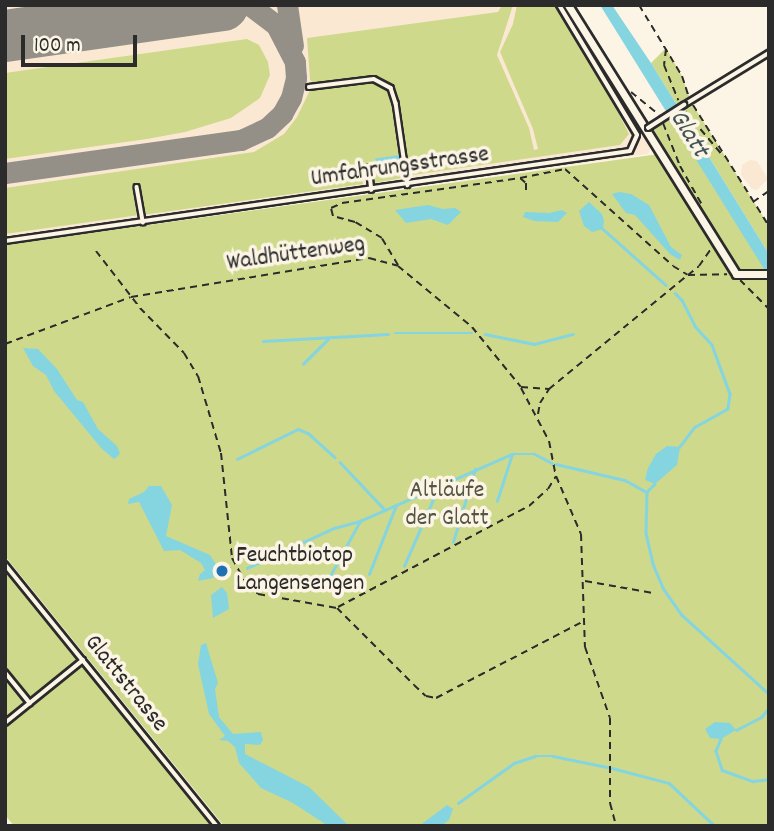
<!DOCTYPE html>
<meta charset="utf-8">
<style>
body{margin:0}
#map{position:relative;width:774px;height:831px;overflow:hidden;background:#fcf5e5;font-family:Dekko,sans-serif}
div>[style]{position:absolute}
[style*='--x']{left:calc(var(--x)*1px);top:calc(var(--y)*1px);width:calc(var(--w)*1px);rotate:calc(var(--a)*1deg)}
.built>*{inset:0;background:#fbe8d3}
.green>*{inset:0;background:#ced98c}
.water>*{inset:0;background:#84d5e0;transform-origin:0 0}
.stream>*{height:2.5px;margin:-1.25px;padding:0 1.25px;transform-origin:1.25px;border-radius:1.25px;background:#84d5e0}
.taxiway>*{height:21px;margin:-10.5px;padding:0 10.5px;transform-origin:10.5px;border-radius:10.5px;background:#949088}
.runway>*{height:52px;margin:-26px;padding:0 26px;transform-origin:26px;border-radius:26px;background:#949088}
.path>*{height:2px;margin-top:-1px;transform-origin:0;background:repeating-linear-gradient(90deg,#2b2b2b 0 7px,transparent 0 12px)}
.roads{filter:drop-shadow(2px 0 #2b2b2b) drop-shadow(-2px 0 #2b2b2b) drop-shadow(0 2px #2b2b2b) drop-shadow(0 -2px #2b2b2b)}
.service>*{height:3.5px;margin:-1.75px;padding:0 1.75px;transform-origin:1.75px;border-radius:1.75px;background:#fcf5e5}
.minor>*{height:7px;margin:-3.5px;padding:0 3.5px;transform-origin:3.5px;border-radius:3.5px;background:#fcf5e5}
.bridges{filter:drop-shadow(2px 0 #2b2b2b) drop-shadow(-2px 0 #2b2b2b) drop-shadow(0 2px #2b2b2b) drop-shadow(0 -2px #2b2b2b)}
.service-bridge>*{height:3.5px;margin:-1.75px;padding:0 1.75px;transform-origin:1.75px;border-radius:1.75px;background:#fcf5e5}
.dots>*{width:19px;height:19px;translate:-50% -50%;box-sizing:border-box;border:4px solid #fcf5e5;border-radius:50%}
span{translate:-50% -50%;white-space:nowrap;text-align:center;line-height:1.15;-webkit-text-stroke:7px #fcf5e5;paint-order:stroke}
.street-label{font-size:24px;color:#2b2b2b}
.park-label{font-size:24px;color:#545643}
.poi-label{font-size:24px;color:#2b2b2b}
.left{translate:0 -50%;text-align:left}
.water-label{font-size:26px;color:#415658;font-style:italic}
.frame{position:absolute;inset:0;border:7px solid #2b2b2b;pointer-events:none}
.scale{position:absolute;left:21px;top:35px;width:116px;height:32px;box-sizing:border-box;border:4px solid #2b2b2b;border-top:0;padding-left:9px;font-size:21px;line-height:24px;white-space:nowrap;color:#2b2b2b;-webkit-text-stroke:5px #fcf5e5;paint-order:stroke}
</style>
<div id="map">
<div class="built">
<div style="clip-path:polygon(5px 5px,563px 5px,651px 147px,648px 154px,5px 244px)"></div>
<div style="clip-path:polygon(750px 160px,757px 161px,768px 179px,757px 190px,752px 189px,741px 175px,742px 165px)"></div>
</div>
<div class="green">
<div style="clip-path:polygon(502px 5px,513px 5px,497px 55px,529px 128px,534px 150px,538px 149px,533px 129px,500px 52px,513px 24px,517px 5px,556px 5px,603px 82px,629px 134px,620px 145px,413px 175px,408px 172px,398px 101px,387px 83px,368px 77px,316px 84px,310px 80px,307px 38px,498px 12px)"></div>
<div style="clip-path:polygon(247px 39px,259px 45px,268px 62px,270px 75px,260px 98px,231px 118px,185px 132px,147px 139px,5px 159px,5px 73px)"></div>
<div style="clip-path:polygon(666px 48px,682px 76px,691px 102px,769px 226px,769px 254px,651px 63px)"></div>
<div style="clip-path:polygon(372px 81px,386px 87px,394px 97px,402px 178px,373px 183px,370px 165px,361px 167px,363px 184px,143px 215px,138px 185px,135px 185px,139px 215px,5px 234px,5px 188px,254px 152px,284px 134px,297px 117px,311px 88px)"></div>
<div style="clip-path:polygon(669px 119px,681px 138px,689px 136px,769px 263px,769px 826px,224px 826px,5px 556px,5px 245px,659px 154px,648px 131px)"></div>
<div style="clip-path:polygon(5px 571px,76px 659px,71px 667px,32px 698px,27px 696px,5px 669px)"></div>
<div style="clip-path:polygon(82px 667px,84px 668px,211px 826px,14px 826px,5px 815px,5px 725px,74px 669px)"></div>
<div style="clip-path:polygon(5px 674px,23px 697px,25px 705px,5px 721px)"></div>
</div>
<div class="water">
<div style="clip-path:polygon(600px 5px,612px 5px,651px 63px,769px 254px,769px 277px)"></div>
<div style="left:400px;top:155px;width:15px;height:25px;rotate:82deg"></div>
<div style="clip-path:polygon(619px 192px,631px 194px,649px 205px,671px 247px,682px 255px,680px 260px,670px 254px,635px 215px,626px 213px,612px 194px)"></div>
<div style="clip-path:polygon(589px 202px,602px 214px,604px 221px,603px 229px,592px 232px,584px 226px,579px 211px)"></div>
<div style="clip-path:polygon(428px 205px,443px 209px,455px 208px,461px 212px,448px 225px,431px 219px,406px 223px,395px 210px)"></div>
<div style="clip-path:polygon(562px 210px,567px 213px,558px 222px,534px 221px,523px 217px,525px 212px,549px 213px)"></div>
<div style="clip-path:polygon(23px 348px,38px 349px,57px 369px,77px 400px,83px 402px,98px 429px,117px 446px,120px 453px,118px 456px,114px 459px,102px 449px,54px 391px,46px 375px,33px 366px)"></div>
<div style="clip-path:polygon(667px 446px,680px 447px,677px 465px,655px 484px,645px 480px,648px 468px,656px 454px)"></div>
<div style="clip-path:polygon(149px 486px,161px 486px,172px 505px,166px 536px,210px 555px,219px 569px,213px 578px,198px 581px,200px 574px,205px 570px,201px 563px,180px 550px,164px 551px,139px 502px,128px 504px,129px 499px,144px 492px)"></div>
<div style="clip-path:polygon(222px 587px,227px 593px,229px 609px,213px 618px,211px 595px)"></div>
<div style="clip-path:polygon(206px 643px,218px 683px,215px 689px,219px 717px,233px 734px,261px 732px,263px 740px,260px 745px,245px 744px,245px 754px,309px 787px,349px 826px,328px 826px,293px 803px,261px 788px,239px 763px,235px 747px,228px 741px,219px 740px,225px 736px,209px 714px,198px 664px,201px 645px)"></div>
<div style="clip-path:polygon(715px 722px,730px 723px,736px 730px,721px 739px,710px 738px,705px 729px)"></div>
<div style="clip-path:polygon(447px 805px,453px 809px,449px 820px,441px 826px,419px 826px)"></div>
</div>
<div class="stream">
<div style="--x:603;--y:229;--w:84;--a:41.6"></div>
<div style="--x:675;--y:293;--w:10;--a:45"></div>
<div style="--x:682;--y:300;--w:29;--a:63"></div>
<div style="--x:695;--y:326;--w:25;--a:48"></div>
<div style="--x:712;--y:345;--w:52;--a:69.8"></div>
<div style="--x:730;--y:394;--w:15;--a:98"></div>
<div style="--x:728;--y:409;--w:38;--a:151"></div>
<div style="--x:695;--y:427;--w:25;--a:127"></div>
<div style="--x:395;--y:333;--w:77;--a:0"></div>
<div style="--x:485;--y:334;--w:50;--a:11.5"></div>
<div style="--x:534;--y:344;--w:40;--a:-14.4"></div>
<div style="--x:263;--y:341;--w:125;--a:-3.2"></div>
<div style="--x:303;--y:364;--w:35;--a:-45"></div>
<div style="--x:237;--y:459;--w:68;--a:-26.2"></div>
<div style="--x:298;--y:429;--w:11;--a:22"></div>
<div style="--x:308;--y:433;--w:36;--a:42"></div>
<div style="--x:340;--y:462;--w:66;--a:46.8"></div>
<div style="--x:556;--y:464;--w:71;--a:13.1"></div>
<div style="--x:625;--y:480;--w:25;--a:29"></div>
<div style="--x:655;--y:484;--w:11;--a:135"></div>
<div style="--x:647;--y:492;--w:41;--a:91.4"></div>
<div style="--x:646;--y:533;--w:32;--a:77"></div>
<div style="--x:653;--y:564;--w:26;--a:67"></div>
<div style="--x:663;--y:588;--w:33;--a:55"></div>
<div style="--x:682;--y:615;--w:118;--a:42.2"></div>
<div style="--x:497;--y:501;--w:49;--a:-72.3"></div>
<div style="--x:453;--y:542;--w:76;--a:-73.2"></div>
<div style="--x:404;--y:566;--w:87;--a:-66.4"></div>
<div style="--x:247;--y:568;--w:96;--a:-24.7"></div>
<div style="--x:334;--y:528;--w:27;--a:-15"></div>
<div style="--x:360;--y:521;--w:166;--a:-23.8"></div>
<div style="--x:512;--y:454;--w:23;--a:0"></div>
<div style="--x:535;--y:454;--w:19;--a:28"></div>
<div style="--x:369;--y:574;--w:74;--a:-68.6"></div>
<div style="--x:325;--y:585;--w:73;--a:-61.3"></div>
<div style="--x:736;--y:730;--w:28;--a:-27"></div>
<div style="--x:761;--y:717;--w:12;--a:-48"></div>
<div style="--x:721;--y:739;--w:13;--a:113"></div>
<div style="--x:716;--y:751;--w:20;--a:72"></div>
<div style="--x:722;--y:770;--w:33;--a:20"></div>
<div style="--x:753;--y:781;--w:16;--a:-7"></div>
<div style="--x:612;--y:768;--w:59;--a:14.7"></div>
<div style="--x:669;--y:783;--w:63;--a:43.1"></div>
<div style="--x:458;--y:803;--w:69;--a:-35.5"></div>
<div style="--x:514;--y:763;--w:22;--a:-18"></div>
<div style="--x:535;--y:756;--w:18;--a:0"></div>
<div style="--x:553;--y:756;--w:55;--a:11.5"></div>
</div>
<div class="taxiway">
<div style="--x:287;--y:5;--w:41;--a:81.7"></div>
<div style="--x:175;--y:12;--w:35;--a:-12"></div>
<div style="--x:5;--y:173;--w:238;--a:-8"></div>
<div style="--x:241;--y:140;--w:29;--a:-25"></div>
<div style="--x:267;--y:128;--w:21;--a:-43"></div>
<div style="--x:282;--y:114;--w:18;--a:-61"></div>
<div style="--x:291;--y:98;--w:21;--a:-76"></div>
<div style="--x:296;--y:78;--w:16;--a:-94"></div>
<div style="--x:295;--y:62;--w:42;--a:-117.2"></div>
<div style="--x:276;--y:25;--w:34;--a:-143"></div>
</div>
<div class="runway">
<div style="--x:5;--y:36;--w:220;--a:-8.1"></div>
</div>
<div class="path">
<div style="--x:639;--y:5;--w:83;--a:58.8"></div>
<div style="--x:682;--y:76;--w:22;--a:72"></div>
<div style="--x:666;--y:49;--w:16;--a:97"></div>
<div style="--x:664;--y:65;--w:38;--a:68"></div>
<div style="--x:631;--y:92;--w:36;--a:39"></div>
<div style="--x:693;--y:105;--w:143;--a:57.9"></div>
<div style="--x:685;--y:111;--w:60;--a:49.7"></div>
<div style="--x:663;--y:123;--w:46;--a:68.4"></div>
<div style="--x:680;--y:166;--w:43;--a:60.4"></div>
<div style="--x:520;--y:178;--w:46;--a:-11.3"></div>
<div style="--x:565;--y:169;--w:145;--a:41.9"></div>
<div style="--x:673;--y:266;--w:17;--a:31"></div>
<div style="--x:688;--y:275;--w:14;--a:-39"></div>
<div style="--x:699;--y:266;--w:21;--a:-55"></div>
<div style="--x:753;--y:202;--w:19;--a:-35"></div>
<div style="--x:96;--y:251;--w:72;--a:52.3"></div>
<div style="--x:140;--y:308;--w:63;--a:45.6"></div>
<div style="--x:184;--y:353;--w:27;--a:59"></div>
<div style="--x:198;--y:376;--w:80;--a:73.4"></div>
<div style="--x:221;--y:453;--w:106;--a:84"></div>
<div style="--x:232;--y:558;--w:31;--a:61"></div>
<div style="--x:247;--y:585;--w:14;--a:39"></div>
<div style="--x:258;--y:594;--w:80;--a:10"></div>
<div style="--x:337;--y:608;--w:109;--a:45"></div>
<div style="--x:414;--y:685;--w:16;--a:43"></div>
<div style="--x:426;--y:696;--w:10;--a:11"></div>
<div style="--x:436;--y:698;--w:167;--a:-27.5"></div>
<div style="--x:398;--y:265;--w:31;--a:-121"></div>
<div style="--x:382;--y:238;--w:31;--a:-149"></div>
<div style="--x:355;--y:222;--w:23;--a:-165"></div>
<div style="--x:333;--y:216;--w:8;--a:-104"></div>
<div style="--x:331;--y:208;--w:12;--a:-24"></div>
<div style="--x:342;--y:203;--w:180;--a:-8"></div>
<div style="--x:520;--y:178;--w:8;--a:40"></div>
<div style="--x:526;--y:183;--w:7;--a:90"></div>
<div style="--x:740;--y:280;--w:41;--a:45"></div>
<div style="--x:5;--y:344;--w:134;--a:-20.5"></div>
<div style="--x:131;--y:297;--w:241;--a:-9.3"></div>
<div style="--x:369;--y:258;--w:30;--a:15"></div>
<div style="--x:398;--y:266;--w:96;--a:39.5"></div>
<div style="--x:472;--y:327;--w:77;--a:50.8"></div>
<div style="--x:521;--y:387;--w:28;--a:4"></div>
<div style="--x:521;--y:388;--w:60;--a:62.2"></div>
<div style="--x:549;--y:441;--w:36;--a:79"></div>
<div style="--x:556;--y:476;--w:63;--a:66.7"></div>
<div style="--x:581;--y:534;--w:113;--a:88"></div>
<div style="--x:585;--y:647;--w:75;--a:70.6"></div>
<div style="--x:610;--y:718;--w:85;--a:90"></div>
<div style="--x:610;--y:803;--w:24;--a:75"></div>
<div style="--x:538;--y:414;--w:11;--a:-80"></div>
<div style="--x:540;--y:403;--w:17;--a:-57"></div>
<div style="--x:549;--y:389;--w:180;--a:-39.4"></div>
<div style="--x:688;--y:275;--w:39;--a:-1"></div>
<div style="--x:224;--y:570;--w:10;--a:-24"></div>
<div style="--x:585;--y:581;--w:69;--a:10"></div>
<div style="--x:338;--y:607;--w:216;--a:-27.9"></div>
<div style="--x:529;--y:506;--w:25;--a:-42"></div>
<div style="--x:548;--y:489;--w:15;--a:-58"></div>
</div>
<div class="roads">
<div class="service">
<div style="--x:309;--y:87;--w:65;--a:-7"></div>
<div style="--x:374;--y:79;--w:19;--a:28"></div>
<div style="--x:391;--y:88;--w:16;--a:72"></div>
<div style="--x:396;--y:103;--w:83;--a:81.7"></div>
<div style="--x:684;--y:105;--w:100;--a:-31.5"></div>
<div style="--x:369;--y:167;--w:23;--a:83"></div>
<div style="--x:137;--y:187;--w:36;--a:80"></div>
<div style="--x:5;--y:241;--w:631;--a:-8.19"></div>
<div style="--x:630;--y:151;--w:17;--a:-66"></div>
<div style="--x:637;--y:135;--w:152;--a:-121"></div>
<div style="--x:5;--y:564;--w:337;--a:51"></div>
<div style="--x:5;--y:672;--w:40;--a:51"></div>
<div style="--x:5;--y:723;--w:100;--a:-38.9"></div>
</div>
<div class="minor">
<div style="--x:568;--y:5;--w:317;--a:58"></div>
<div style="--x:736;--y:274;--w:33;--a:0"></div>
</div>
</div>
<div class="bridges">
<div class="service-bridge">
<div style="--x:648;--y:128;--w:43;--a:-32.6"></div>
</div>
</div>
<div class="dots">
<div style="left:222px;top:571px;background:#1f6fb2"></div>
</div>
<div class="street-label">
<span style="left:400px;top:168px;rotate:-8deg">Umfahrungsstrasse</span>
<span style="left:296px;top:255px;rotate:-8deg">Waldhüttenweg</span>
<span style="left:125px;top:684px;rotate:51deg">Glattstrasse</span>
</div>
<div class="park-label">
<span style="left:447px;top:506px">Altläufe<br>der Glatt</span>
</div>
<div class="poi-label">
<span class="left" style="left:236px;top:571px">Feuchtbiotop<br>Langensengen</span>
</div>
<div class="water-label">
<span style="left:688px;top:134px;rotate:58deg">Glatt</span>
</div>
<div class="frame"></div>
<div class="scale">100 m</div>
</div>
